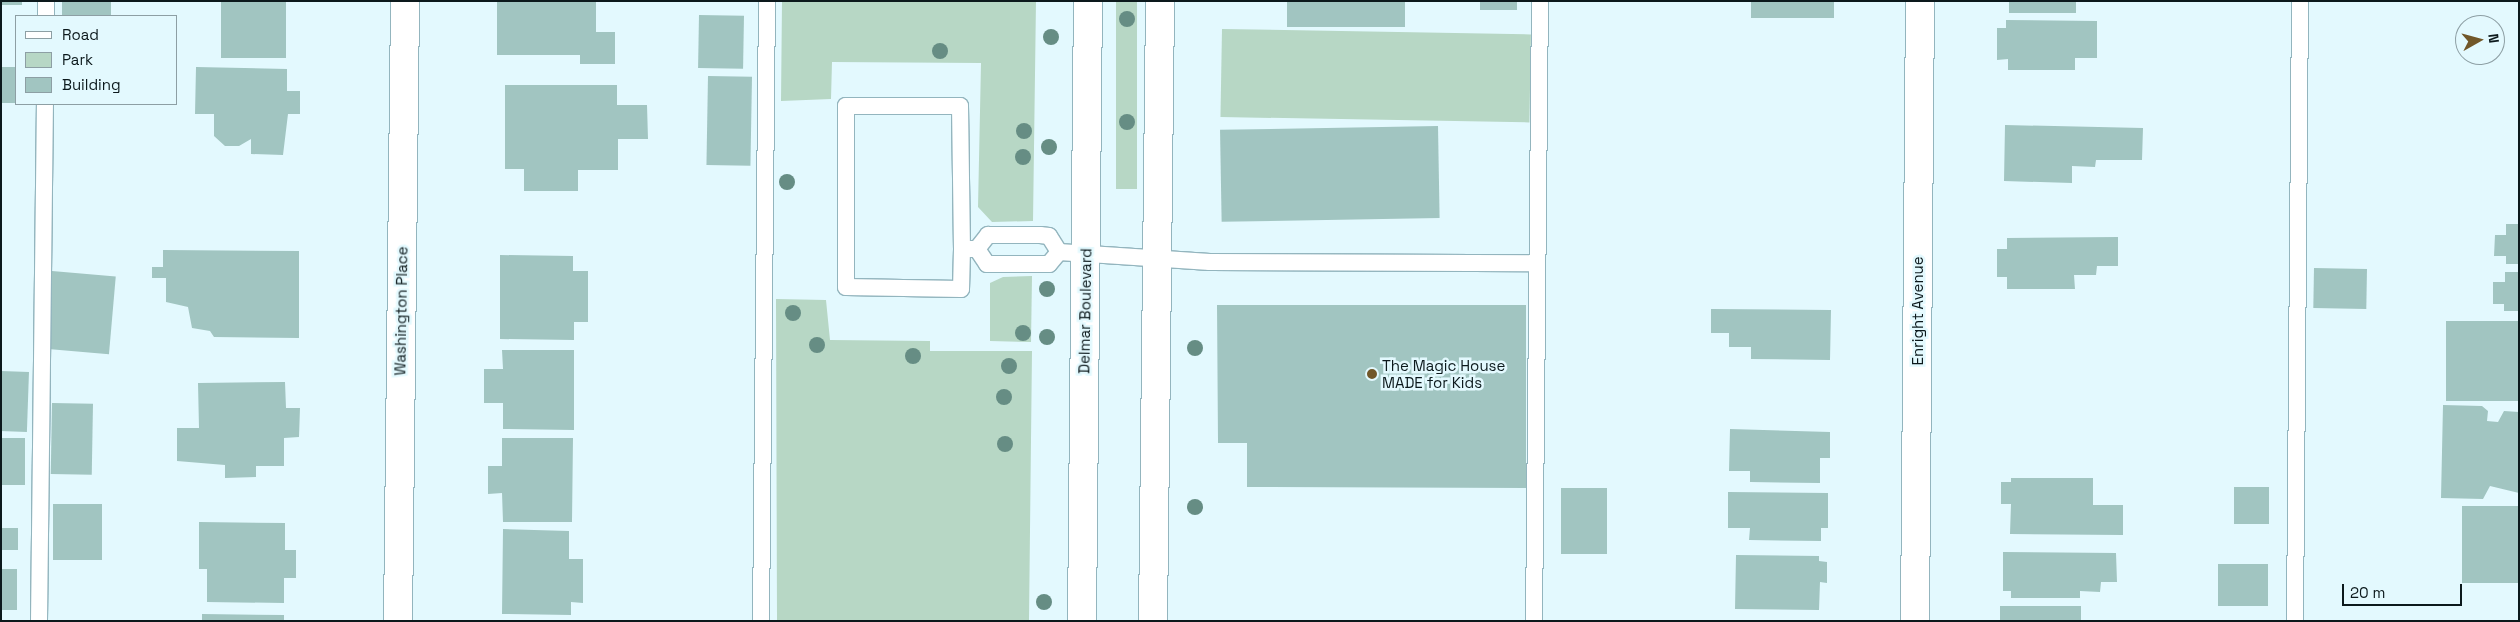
<!DOCTYPE html>
<style>
body{margin:0}
#map{position:relative;width:2520px;height:622px;overflow:hidden;background:#e3f9fe;font-family:"Space Grotesk",sans-serif}
div>[style]{position:absolute}
[style*='--x']{left:calc(var(--x)*1px);top:calc(var(--y)*1px);width:calc(var(--w)*1px);rotate:calc(var(--a)*1deg)}
.green>*{inset:0;background:#b7d7c5;transform-origin:0 0}
.building>*{inset:0;background:#a1c5c1;transform-origin:0 0}
.roads{filter:drop-shadow(1px 0 #93b5be) drop-shadow(-1px 0 #93b5be) drop-shadow(0 1px #93b5be) drop-shadow(0 -1px #93b5be)}
.service>*{height:16px;margin:-8px;padding:0 8px;transform-origin:8px;border-radius:8px;background:#fff}
.minor>*{height:28px;margin:-14px;padding:0 14px;transform-origin:14px;border-radius:14px;background:#fff}
.secondary>*{height:28px;margin:-14px;padding:0 14px;transform-origin:14px;border-radius:14px;background:#fff}
.trees>*{width:16px;height:16px;margin:-8px;border-radius:50%;background:#668d84}
.dots>*{width:14px;height:14px;translate:-50% -50%;box-sizing:border-box;border:2px solid #e3f9fe;border-radius:50%}
span{translate:-50% -50%;white-space:nowrap;text-align:center;line-height:1.15;-webkit-text-stroke:5px #e3f9fe;paint-order:stroke}
.street-label{font-size:15px;color:#0c191c}
.poi-label{font-size:15px;color:#0c191c}
.left{translate:0 -50%;text-align:left}
.frame{position:absolute;inset:0;border:2px solid #0c191c;pointer-events:none}
.legend{position:absolute;left:15px;top:15px;width:162px;height:90px;box-sizing:border-box;background:#e3f9fe;border:1px solid #8d9fa4;margin:0;padding:6px 9px;list-style:none;font-size:15px;color:#0c191c}
.legend li{display:flex;align-items:center;gap:10px;height:25px}
.legend b{width:25px;border:1px solid #8d9fa4}
.north{position:absolute;left:2455px;top:15px;width:50px;height:50px;box-sizing:border-box;background:#e3f9fe;border:1px solid #8d9fa4;border-radius:50%;rotate:83deg;font-size:14px;font-weight:700;line-height:20px;text-align:center;color:#0c191c}
.north::after{content:'';display:block;margin:auto;width:18px;height:22px;background:#715729;clip-path:polygon(50% 0,100% 100%,50% 72%,0 100%)}
.scale{position:absolute;left:2342px;top:584px;width:120px;height:22px;box-sizing:border-box;border:2px solid #0c191c;border-top:0;padding-left:6px;font-size:15px;line-height:18px;white-space:nowrap;color:#0c191c;-webkit-text-stroke:4px #e3f9fe;paint-order:stroke}
</style>
<div id="map">
<div class="green">
<div style="clip-path:polygon(782px 1px,1036px 1px,1033px 221px,992px 222px,978px 207px,981px 63px,832px 62px,831px 99px,781px 101px)"></div>
<div style="left:1116px;top:1px;width:21px;height:188px"></div>
<div style="left:1222px;top:29px;width:309px;height:88px;rotate:1deg"></div>
<div style="clip-path:polygon(1032px 276px,1031px 342px,990px 341px,990px 283px,1003px 277px)"></div>
<div style="clip-path:polygon(776px 299px,826px 300px,830px 340px,930px 341px,930px 351px,1032px 351px,1029px 621px,777px 621px)"></div>
</div>
<div class="building">
<div style="left:1px;top:1px;width:21px;height:4px"></div>
<div style="left:62px;top:1px;width:49px;height:15px"></div>
<div style="left:221px;top:1px;width:65px;height:57px"></div>
<div style="clip-path:polygon(497px 1px,596px 1px,596px 32px,615px 32px,615px 64px,580px 64px,580px 55px,497px 55px)"></div>
<div style="left:1287px;top:1px;width:118px;height:26px"></div>
<div style="left:1480px;top:1px;width:37px;height:9px"></div>
<div style="left:1751px;top:1px;width:83px;height:17px"></div>
<div style="left:2009px;top:1px;width:67px;height:12px"></div>
<div style="left:699px;top:15px;width:45px;height:53px;rotate:1deg"></div>
<div style="clip-path:polygon(2006px 20px,2097px 21px,2097px 58px,2075px 58px,2075px 70px,2008px 70px,2008px 59px,1997px 60px,1997px 28px,2006px 28px)"></div>
<div style="left:1px;top:67px;width:15px;height:36px"></div>
<div style="clip-path:polygon(196px 67px,287px 69px,287px 91px,300px 91px,300px 114px,288px 114px,283px 155px,251px 154px,251px 139px,239px 146px,225px 146px,214px 136px,214px 114px,195px 114px)"></div>
<div style="left:708px;top:76px;width:44px;height:89px;rotate:1deg"></div>
<div style="clip-path:polygon(505px 85px,617px 85px,617px 105px,647px 105px,648px 139px,618px 139px,618px 170px,578px 170px,578px 191px,524px 191px,524px 169px,505px 169px)"></div>
<div style="clip-path:polygon(2005px 125px,2143px 128px,2142px 160px,2096px 160px,2095px 167px,2072px 166px,2072px 183px,2004px 181px)"></div>
<div style="left:1438px;top:126px;width:92px;height:218px;rotate:89deg"></div>
<div style="clip-path:polygon(2506px 224px,2519px 224px,2519px 264px,2506px 264px,2506px 256px,2494px 256px,2495px 235px,2506px 235px)"></div>
<div style="clip-path:polygon(2118px 237px,2118px 266px,2097px 266px,2096px 275px,2074px 275px,2075px 289px,2007px 289px,2007px 277px,1997px 277px,1997px 249px,2007px 249px,2007px 238px)"></div>
<div style="clip-path:polygon(163px 250px,299px 251px,299px 338px,214px 337px,210px 331px,192px 328px,188px 307px,166px 302px,166px 278px,152px 278px,152px 267px,163px 267px)"></div>
<div style="clip-path:polygon(500px 255px,573px 256px,573px 271px,588px 271px,588px 322px,574px 322px,574px 340px,500px 339px)"></div>
<div style="left:2314px;top:268px;width:53px;height:40px;rotate:1deg"></div>
<div style="left:52px;top:271px;width:64px;height:78px;rotate:5deg"></div>
<div style="clip-path:polygon(2505px 272px,2519px 272px,2519px 311px,2504px 311px,2504px 304px,2493px 304px,2493px 282px,2505px 282px)"></div>
<div style="clip-path:polygon(1217px 305px,1526px 305px,1526px 488px,1247px 487px,1247px 443px,1218px 443px)"></div>
<div style="clip-path:polygon(1711px 309px,1831px 310px,1830px 360px,1751px 359px,1751px 347px,1729px 347px,1729px 333px,1711px 333px)"></div>
<div style="left:2446px;top:321px;width:73px;height:80px"></div>
<div style="clip-path:polygon(502px 350px,574px 350px,574px 430px,503px 429px,503px 403px,484px 403px,484px 369px,503px 369px)"></div>
<div style="left:1px;top:371px;width:28px;height:60px;rotate:2deg"></div>
<div style="clip-path:polygon(285px 382px,286px 408px,300px 408px,299px 437px,284px 438px,284px 466px,256px 466px,256px 477px,225px 478px,225px 465px,177px 461px,177px 428px,199px 428px,198px 383px)"></div>
<div style="left:52px;top:403px;width:41px;height:71px;rotate:1deg"></div>
<div style="clip-path:polygon(2443px 405px,2482px 406px,2488px 411px,2487px 421px,2498px 422px,2504px 411px,2519px 412px,2519px 493px,2490px 486px,2483px 499px,2441px 498px)"></div>
<div style="clip-path:polygon(1730px 429px,1830px 432px,1830px 458px,1820px 458px,1820px 483px,1750px 482px,1750px 471px,1729px 471px)"></div>
<div style="left:1px;top:438px;width:24px;height:47px"></div>
<div style="clip-path:polygon(502px 438px,573px 438px,572px 522px,503px 522px,502px 493px,488px 494px,488px 466px,502px 466px)"></div>
<div style="clip-path:polygon(2011px 478px,2093px 478px,2093px 505px,2123px 505px,2123px 535px,2010px 534px,2011px 504px,2001px 504px,2001px 482px,2011px 482px)"></div>
<div style="left:2234px;top:487px;width:35px;height:37px"></div>
<div style="left:1561px;top:488px;width:46px;height:66px"></div>
<div style="clip-path:polygon(1728px 492px,1828px 493px,1828px 528px,1821px 528px,1821px 541px,1749px 540px,1750px 528px,1728px 528px)"></div>
<div style="left:53px;top:504px;width:49px;height:56px"></div>
<div style="left:2462px;top:506px;width:57px;height:77px"></div>
<div style="clip-path:polygon(199px 522px,285px 523px,285px 550px,296px 550px,296px 578px,284px 578px,284px 603px,207px 602px,207px 569px,199px 569px)"></div>
<div style="left:1px;top:528px;width:17px;height:22px"></div>
<div style="clip-path:polygon(503px 529px,569px 531px,569px 559px,583px 559px,583px 603px,571px 602px,571px 615px,502px 614px)"></div>
<div style="clip-path:polygon(2003px 552px,2116px 553px,2117px 582px,2101px 582px,2100px 592px,2080px 591px,2080px 598px,2011px 598px,2011px 591px,2003px 591px)"></div>
<div style="clip-path:polygon(1736px 555px,1819px 556px,1819px 561px,1827px 562px,1827px 583px,1820px 582px,1819px 610px,1735px 609px)"></div>
<div style="left:2218px;top:564px;width:50px;height:42px"></div>
<div style="left:1px;top:569px;width:16px;height:41px"></div>
<div style="left:2000px;top:606px;width:81px;height:15px"></div>
<div style="clip-path:polygon(202px 614px,284px 615px,284px 621px,202px 621px)"></div>
</div>
<div class="roads">
<div class="service">
<div style="--x:46;--y:16;--w:15;--a:-90"></div>
<div style="--x:962;--y:249;--w:40;--a:91.4"></div>
<div style="--x:961;--y:289;--w:115;--a:-179"></div>
<div style="--x:846;--y:287;--w:181;--a:-90"></div>
<div style="--x:846;--y:106;--w:114;--a:0"></div>
<div style="--x:960;--y:106;--w:143;--a:89.2"></div>
<div style="--x:962;--y:249;--w:15;--a:0"></div>
<div style="--x:977;--y:249;--w:18;--a:-52"></div>
<div style="--x:988;--y:235;--w:52;--a:0"></div>
<div style="--x:1040;--y:235;--w:9;--a:6"></div>
<div style="--x:1049;--y:236;--w:19;--a:58"></div>
<div style="--x:977;--y:249;--w:18;--a:56"></div>
<div style="--x:987;--y:264;--w:62;--a:0"></div>
<div style="--x:1049;--y:264;--w:16;--a:-50"></div>
<div style="--x:1059;--y:252;--w:151;--a:3.8"></div>
<div style="--x:1210;--y:262;--w:327;--a:0.2"></div>
<div style="--x:39;--y:621;--w:517;--a:-89.34"></div>
<div style="--x:761;--y:621;--w:620;--a:-89.45"></div>
<div style="--x:1534;--y:621;--w:620;--a:-89.45"></div>
<div style="--x:2295;--y:621;--w:620;--a:-89.54"></div>
</div>
<div class="minor">
<div style="--x:398;--y:621;--w:620;--a:-89.35"></div>
<div style="--x:1915;--y:621;--w:620;--a:-89.54"></div>
</div>
<div class="secondary">
<div style="--x:1082;--y:621;--w:620;--a:-89.45"></div>
<div style="--x:1153;--y:621;--w:620;--a:-89.35"></div>
</div>
</div>
<div class="trees">
<div style="left:1127px;top:19px"></div>
<div style="left:1051px;top:37px"></div>
<div style="left:940px;top:51px"></div>
<div style="left:1127px;top:122px"></div>
<div style="left:1024px;top:131px"></div>
<div style="left:1049px;top:147px"></div>
<div style="left:1023px;top:157px"></div>
<div style="left:787px;top:182px"></div>
<div style="left:1047px;top:289px"></div>
<div style="left:793px;top:313px"></div>
<div style="left:1023px;top:333px"></div>
<div style="left:1047px;top:337px"></div>
<div style="left:817px;top:345px"></div>
<div style="left:1195px;top:348px"></div>
<div style="left:913px;top:356px"></div>
<div style="left:1009px;top:366px"></div>
<div style="left:1004px;top:397px"></div>
<div style="left:1005px;top:444px"></div>
<div style="left:1195px;top:507px"></div>
<div style="left:1044px;top:602px"></div>
</div>
<div class="dots">
<div style="left:1372px;top:374px;background:#715729"></div>
</div>
<div class="street-label">
<span style="left:401px;top:311px;rotate:-89deg">Washington Place</span>
<span style="left:1085px;top:311px;rotate:-89deg">Delmar Boulevard</span>
<span style="left:1918px;top:311px;rotate:-90deg">Enright Avenue</span>
</div>
<div class="poi-label">
<span class="left" style="left:1382px;top:374px">The Magic House<br>MADE for Kids</span>
</div>
<div class="frame"></div>
<ul class="legend">
<li><b style="height:6px;background:#fff"></b>Road</li>
<li><b style="height:14px;background:#b7d7c5"></b>Park</li>
<li><b style="height:14px;background:#a1c5c1"></b>Building</li>
</ul>
<div class="north">N</div>
<div class="scale">20 m</div>
</div>
